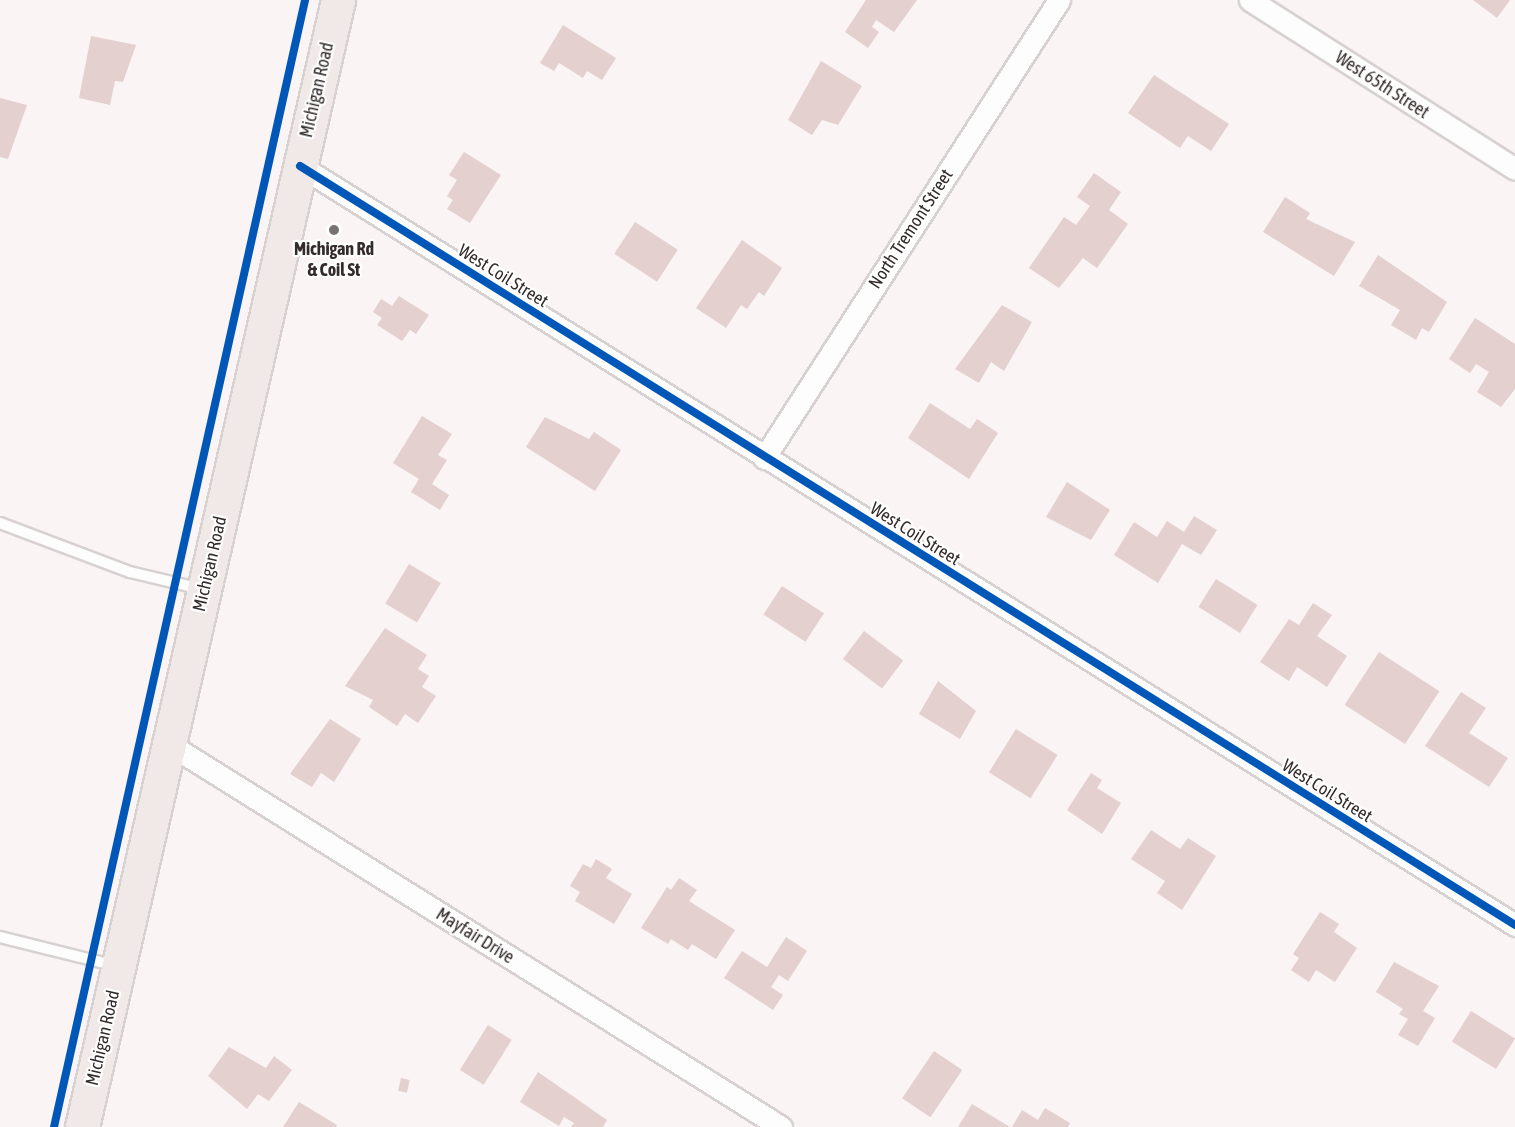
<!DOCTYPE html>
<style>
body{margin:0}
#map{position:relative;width:1515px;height:1127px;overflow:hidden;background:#faf4f4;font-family:"Asap Condensed",sans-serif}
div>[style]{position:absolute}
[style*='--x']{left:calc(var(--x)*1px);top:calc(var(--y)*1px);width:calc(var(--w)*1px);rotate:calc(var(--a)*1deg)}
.building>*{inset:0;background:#e3d0cf;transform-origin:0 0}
.roads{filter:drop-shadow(2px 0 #d8d1d1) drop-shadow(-2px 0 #d8d1d1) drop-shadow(0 2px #d8d1d1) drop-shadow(0 -2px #d8d1d1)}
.lane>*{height:10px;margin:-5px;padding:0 5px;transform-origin:5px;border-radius:5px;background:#fefdfd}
.street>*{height:21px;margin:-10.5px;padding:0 10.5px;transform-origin:10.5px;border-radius:10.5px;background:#fefdfd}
.primary>*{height:33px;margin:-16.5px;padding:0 16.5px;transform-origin:16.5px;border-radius:16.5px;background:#f0e9e8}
.cycleway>*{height:8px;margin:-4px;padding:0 4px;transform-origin:4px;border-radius:4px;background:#0057b8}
.dots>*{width:16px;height:16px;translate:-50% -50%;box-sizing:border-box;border:3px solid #fff;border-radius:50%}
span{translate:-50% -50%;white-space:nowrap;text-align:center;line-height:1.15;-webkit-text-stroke:4.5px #fff;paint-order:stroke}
.street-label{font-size:18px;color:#342c2b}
.poi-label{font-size:18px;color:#342c2b;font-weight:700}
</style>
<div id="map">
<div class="building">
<div style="clip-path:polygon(866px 0,917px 0,894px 32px,876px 20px,872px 27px,879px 32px,868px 48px,845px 32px)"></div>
<div style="clip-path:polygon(1473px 0,1510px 0,1497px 18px)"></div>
<div style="clip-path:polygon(563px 25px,616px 58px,602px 80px,587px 71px,583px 78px,559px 63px,554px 71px,540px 63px)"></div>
<div style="clip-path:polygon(91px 36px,136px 45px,123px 82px,115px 81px,110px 105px,79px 98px)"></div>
<div style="clip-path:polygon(821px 61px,862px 86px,838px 125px,822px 120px,812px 135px,788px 120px)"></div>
<div style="clip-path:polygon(1154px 75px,1229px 124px,1211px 151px,1188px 136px,1180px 148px,1128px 113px)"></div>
<div style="clip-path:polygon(0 98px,27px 105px,8px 159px,0 157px)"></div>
<div style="clip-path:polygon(464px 152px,501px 175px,470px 223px,447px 209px,453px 200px,447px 196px,457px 180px,449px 175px)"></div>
<div style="clip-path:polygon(1094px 173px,1121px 192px,1109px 210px,1128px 224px,1097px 268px,1083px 258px,1059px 288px,1029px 268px,1064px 217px,1076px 225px,1090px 206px,1077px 197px)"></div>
<div style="clip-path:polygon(1285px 197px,1310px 213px,1306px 219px,1355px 242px,1334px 276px,1263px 232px)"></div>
<div style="left:635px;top:222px;width:51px;height:38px;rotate:33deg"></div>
<div style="clip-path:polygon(742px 240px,782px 268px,764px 296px,759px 292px,747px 309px,741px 305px,726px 328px,696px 308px)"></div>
<div style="clip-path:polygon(1378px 255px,1447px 302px,1429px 332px,1422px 328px,1416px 340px,1391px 325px,1400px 310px,1359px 286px)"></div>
<div style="clip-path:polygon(399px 296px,429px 315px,416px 334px,410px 330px,402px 341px,377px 325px,382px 318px,373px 312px,381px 299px,392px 306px)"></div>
<div style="clip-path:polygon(1002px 305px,1032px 322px,1004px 371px,991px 362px,979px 383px,955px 369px)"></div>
<div style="clip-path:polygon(1475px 318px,1515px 344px,1515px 389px,1501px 407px,1477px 392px,1489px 372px,1476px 364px,1470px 373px,1449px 359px)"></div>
<div style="clip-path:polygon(930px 403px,970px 429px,977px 419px,998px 433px,969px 479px,908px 438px)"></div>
<div style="clip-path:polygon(422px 416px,452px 434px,438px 455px,447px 460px,432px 484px,449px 495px,440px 510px,411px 492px,419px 479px,393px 463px)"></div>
<div style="clip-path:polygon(545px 417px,589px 439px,594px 432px,621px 450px,595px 491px,526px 447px)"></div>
<div style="clip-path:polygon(1067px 482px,1110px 510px,1091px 540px,1046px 517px)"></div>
<div style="clip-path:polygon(1194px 516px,1217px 530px,1201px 555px,1182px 544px,1158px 583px,1114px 555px,1134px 522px,1157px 537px,1167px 521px,1184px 532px)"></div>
<div style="left:409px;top:564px;width:37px;height:46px;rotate:31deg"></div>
<div style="left:1216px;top:579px;width:49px;height:33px;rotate:32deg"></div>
<div style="left:782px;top:586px;width:50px;height:34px;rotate:33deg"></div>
<div style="clip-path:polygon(1313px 603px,1332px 615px,1317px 636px,1347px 656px,1327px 687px,1297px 667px,1289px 681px,1260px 662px,1289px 619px,1299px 625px)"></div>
<div style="clip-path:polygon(385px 628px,427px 655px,418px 669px,429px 676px,422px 687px,436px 696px,418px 723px,405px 714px,397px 726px,369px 707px,373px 700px,345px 686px)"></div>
<div style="left:864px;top:631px;width:49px;height:35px;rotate:37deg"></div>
<div style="left:1379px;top:652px;width:72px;height:63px;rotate:33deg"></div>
<div style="clip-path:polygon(938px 681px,976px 711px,960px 739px,919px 714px)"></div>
<div style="clip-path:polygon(1461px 692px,1486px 708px,1469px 733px,1508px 758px,1489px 787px,1425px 746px)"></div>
<div style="clip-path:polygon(330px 719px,361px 739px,334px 782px,321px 773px,312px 787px,290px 774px)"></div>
<div style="left:1016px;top:729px;width:49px;height:51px;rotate:32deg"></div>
<div style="clip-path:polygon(1091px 773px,1102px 780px,1097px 788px,1121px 803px,1102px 834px,1067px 810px)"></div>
<div style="clip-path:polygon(1151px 830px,1180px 849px,1188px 838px,1216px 856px,1182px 910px,1157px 893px,1165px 881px,1131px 859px)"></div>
<div style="clip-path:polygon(596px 859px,612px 869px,606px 878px,632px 894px,614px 924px,575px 901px,580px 892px,570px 886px,583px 864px,591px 868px)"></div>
<div style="clip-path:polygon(679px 878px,697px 890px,689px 901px,735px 930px,716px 959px,692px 944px,688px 950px,671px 939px,668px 944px,641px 928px,667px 887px,671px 890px)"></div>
<div style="clip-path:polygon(1320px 912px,1339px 924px,1334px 932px,1357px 948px,1335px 982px,1316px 970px,1309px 982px,1291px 970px,1299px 958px,1293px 954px)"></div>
<div style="clip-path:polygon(786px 937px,807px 951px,788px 981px,779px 975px,771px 987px,783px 995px,773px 1010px,724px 978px,742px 951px,767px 967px)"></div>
<div style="clip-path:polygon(1394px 962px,1439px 986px,1423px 1011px,1435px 1018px,1418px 1046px,1398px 1035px,1408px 1019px,1399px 1014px,1403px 1009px,1376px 992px)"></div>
<div style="left:1471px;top:1011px;width:52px;height:36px;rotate:32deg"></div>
<div style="left:488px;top:1025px;width:28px;height:53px;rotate:32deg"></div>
<div style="clip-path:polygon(229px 1047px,266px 1068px,274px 1056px,292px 1070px,269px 1101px,258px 1094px,247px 1109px,208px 1076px)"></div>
<div style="left:934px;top:1051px;width:34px;height:57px;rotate:34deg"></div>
<div style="clip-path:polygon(538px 1072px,607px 1120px,603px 1127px,571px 1127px,574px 1123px,564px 1117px,559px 1126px,520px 1102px)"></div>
<div style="left:401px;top:1078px;width:9px;height:13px;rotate:13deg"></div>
<div style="clip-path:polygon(299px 1102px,337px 1125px,336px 1127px,283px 1127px)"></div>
<div style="clip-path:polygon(972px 1104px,1010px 1127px,958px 1127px)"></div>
<div style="clip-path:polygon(1045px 1108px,1070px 1123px,1068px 1127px,1012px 1127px,1022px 1110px,1038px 1120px)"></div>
</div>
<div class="roads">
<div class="lane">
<div style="--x:0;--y:523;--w:139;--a:20.7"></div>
<div style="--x:130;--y:572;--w:74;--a:13.3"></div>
<div style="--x:0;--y:937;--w:120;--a:14"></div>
</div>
<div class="street">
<div style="--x:1250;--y:0;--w:314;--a:32.5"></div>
<div style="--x:300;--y:166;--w:1433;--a:31.99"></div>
<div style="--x:764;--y:458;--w:545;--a:-57.21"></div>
<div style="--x:169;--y:744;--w:722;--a:32.04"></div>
</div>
<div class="primary">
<div style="--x:82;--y:1127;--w:1156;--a:-77.2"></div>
</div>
</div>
<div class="cycleway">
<div style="--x:300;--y:166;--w:1433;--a:31.99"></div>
<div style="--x:54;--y:1127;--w:1155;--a:-77.44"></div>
</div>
<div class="dots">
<div style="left:334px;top:230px;background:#797271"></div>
</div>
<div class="street-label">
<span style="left:1382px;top:85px;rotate:33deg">West 65th Street</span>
<span style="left:317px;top:90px;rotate:-77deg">Michigan Road</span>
<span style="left:911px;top:229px;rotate:-57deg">North Tremont Street</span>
<span style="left:503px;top:276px;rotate:32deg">West Coil Street</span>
<span style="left:915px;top:534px;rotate:32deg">West Coil Street</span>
<span style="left:210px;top:564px;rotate:-77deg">Michigan Road</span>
<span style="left:1327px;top:791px;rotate:32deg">West Coil Street</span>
<span style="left:475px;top:936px;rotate:32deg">Mayfair Drive</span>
<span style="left:103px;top:1038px;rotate:-77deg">Michigan Road</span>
</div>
<div class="poi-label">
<span style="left:334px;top:260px">Michigan Rd<br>&amp; Coil St</span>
</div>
</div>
